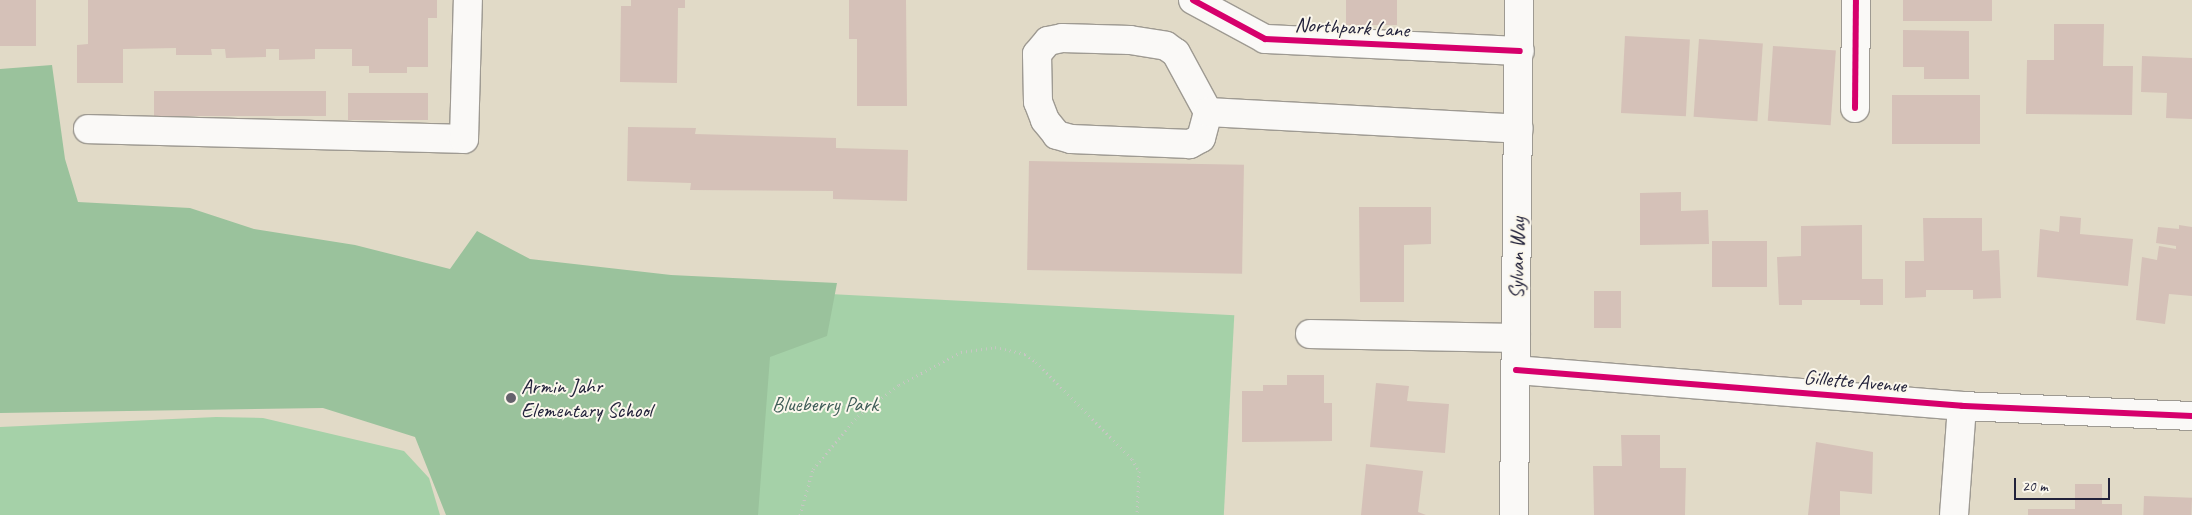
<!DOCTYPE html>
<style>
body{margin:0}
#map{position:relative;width:2192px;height:515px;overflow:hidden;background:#e1dac7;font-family:Caveat,sans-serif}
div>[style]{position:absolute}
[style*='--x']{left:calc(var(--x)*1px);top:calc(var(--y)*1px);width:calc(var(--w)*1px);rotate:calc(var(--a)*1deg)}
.green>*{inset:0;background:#a5d1a8;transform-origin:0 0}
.forest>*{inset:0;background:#9ac29c}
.building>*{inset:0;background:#d5c1b8;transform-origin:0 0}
.path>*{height:3px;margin-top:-1.5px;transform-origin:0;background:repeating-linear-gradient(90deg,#c7c6c3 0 1px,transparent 0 5px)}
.roads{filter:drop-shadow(1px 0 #9e9a92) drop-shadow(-1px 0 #9e9a92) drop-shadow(0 1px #9e9a92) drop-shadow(0 -1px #9e9a92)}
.minor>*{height:28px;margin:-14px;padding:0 14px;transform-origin:14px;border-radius:14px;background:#faf9f7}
.major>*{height:28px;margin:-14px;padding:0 14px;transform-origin:14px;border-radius:14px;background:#faf9f7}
.cycleway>*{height:6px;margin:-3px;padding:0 3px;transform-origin:3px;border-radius:3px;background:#d6006c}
.dots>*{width:14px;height:14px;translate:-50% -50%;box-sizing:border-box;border:2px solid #fbf7ec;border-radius:50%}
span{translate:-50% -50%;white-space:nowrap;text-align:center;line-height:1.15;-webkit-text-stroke:4px #fbf7ec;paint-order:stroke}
.street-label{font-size:21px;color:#22223b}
.poi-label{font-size:21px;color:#22223b}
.left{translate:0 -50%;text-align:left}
.park-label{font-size:21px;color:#3f5d58}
.scale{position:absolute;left:2014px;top:478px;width:96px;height:22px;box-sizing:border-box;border:2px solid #22223b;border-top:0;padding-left:6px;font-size:15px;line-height:18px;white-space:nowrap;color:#22223b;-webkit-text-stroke:4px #fbf7ec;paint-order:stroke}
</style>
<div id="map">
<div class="green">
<div style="left:716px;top:288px;width:519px;height:227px;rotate:3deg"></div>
<div style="clip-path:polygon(216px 417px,263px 418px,404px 451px,429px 478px,440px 515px,0 515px,0 427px)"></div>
</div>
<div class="forest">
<div style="clip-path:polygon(52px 65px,65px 159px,78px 202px,190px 208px,254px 229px,355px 245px,450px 269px,477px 231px,530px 259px,671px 275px,837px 283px,827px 336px,770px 357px,758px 515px,446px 515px,415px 437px,323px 408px,0 413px,0 69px)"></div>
</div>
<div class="building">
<div style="left:0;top:0;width:36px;height:46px"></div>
<div style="clip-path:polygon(88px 0,437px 0,437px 18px,428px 18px,428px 67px,407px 67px,407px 73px,369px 73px,369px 66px,352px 66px,352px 49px,315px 49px,315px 59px,279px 60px,279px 49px,266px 49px,266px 57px,226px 58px,225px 49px,211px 49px,212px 55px,176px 55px,176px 48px,123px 49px,123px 83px,77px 83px,77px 45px,88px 44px)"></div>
<div style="clip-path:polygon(631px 0,685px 0,685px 8px,678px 8px,677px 83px,620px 82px,621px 6px,631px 6px)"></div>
<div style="clip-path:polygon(849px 0,906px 0,907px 106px,857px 106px,857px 39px,849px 39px)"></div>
<div style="left:1346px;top:0;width:51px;height:25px"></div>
<div style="left:1903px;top:0;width:89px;height:21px"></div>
<div style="clip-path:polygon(2054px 24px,2104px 24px,2103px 66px,2133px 66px,2132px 115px,2026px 114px,2027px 60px,2054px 60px)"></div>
<div style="clip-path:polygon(1903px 30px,1969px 31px,1969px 79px,1924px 79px,1924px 67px,1903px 67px)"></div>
<div style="left:1625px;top:36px;width:65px;height:77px;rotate:3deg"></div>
<div style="left:1699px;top:39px;width:64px;height:78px;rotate:4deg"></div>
<div style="left:1773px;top:46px;width:63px;height:75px;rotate:4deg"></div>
<div style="clip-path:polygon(2142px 56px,2192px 58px,2192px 119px,2166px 118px,2167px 93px,2141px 92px)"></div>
<div style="left:326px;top:91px;width:25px;height:172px;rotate:90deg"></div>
<div style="left:348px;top:93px;width:80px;height:27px"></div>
<div style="left:1892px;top:95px;width:88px;height:49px"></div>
<div style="clip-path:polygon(628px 127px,696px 128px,695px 134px,836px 138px,836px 148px,908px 150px,907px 201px,833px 199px,833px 191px,690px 190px,691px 183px,627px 181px)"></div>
<div style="left:1029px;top:161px;width:215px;height:109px;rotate:1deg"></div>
<div style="clip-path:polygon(1681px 192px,1681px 211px,1708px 210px,1709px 244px,1640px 245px,1640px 193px)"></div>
<div style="clip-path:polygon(1359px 207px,1431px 207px,1431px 244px,1404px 245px,1404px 302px,1360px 302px)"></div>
<div style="clip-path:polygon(2060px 216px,2081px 218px,2080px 234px,2133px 239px,2128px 286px,2037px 277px,2040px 229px,2059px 232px)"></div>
<div style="clip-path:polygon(1923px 218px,1982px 218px,1982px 251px,1999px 250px,2001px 298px,1973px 299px,1973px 290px,1926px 290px,1926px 297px,1905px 298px,1905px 261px,1924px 261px)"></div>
<div style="clip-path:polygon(1862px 225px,1862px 279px,1883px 279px,1883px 305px,1860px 305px,1860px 300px,1802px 300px,1802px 305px,1779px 305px,1777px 257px,1801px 256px,1801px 226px)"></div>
<div style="clip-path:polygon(2179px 225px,2192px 227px,2192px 296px,2169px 294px,2165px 324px,2136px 320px,2142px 257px,2157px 260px,2159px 246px,2176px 249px,2176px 246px,2156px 243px,2158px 227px,2179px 229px)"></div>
<div style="left:1712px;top:241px;width:55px;height:46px"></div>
<div style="left:1594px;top:291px;width:27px;height:37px"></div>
<div style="clip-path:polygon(1287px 375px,1324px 375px,1324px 403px,1332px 403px,1332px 441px,1242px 442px,1242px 391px,1263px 391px,1263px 385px,1287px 385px)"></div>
<div style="clip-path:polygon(1376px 383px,1409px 386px,1407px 401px,1449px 404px,1445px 453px,1370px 447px)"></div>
<div style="clip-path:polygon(1621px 435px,1660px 435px,1660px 468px,1686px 468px,1685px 515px,1594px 515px,1593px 466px,1622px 466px)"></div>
<div style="clip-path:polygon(1816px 442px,1873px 452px,1872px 494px,1840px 491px,1840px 515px,1808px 515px)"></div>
<div style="clip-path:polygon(1366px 464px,1423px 471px,1418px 512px,1426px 515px,1361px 515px)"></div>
<div style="clip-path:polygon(2075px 484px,2102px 484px,2102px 504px,2122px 504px,2122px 515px,2028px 515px,2028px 509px,2075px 509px)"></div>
<div style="left:2144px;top:496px;width:48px;height:19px;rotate:2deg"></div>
</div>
<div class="path">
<div style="--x:800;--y:515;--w:48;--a:-74.2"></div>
<div style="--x:813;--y:469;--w:70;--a:-49.7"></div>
<div style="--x:858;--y:416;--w:51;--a:-37.1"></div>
<div style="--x:899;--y:385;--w:70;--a:-28"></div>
<div style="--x:961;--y:352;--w:34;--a:-8"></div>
<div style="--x:995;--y:347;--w:31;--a:13"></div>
<div style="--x:1025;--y:354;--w:14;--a:36"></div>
<div style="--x:1036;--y:362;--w:136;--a:45.3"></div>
<div style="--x:1132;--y:459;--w:14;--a:60"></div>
<div style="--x:1139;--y:471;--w:44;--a:92.6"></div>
</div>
<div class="roads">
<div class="minor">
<div style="--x:1193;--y:0;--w:82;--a:28.4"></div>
<div style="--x:1265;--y:39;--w:255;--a:2.7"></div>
<div style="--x:1855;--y:108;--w:108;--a:-89.5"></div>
<div style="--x:1208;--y:112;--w:27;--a:105"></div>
<div style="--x:1201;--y:138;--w:13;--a:151"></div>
<div style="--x:1190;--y:144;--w:119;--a:-177.6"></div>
<div style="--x:1071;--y:139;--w:15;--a:-164"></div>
<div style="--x:1057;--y:135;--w:19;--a:-129"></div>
<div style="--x:1045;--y:120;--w:19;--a:-111"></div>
<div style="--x:1038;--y:102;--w:48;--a:-91.2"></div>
<div style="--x:1037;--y:54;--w:17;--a:-50"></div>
<div style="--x:1048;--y:41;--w:14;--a:-12"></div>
<div style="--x:1062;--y:38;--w:68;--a:1.7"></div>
<div style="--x:1130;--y:40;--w:36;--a:9"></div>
<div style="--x:1166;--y:46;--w:12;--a:35"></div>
<div style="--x:1176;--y:53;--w:67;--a:61.5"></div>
<div style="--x:1208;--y:112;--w:311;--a:3.1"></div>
<div style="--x:88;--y:129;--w:376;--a:1.5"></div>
<div style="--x:464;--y:139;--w:139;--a:-88.4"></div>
<div style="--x:1310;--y:334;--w:206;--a:1.1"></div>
<div style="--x:1516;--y:370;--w:447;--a:4.6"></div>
<div style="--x:1962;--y:406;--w:230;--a:2.5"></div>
<div style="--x:1954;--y:515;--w:109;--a:-85.8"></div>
</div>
<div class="major">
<div style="--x:1514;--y:515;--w:515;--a:-89.44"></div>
</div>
</div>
<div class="cycleway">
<div style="--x:1193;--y:0;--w:82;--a:28.4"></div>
<div style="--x:1265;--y:39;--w:255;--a:2.7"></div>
<div style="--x:1855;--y:108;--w:108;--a:-89.5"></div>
<div style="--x:1516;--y:370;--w:447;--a:4.6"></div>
<div style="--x:1962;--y:406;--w:230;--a:2.5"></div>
</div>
<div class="dots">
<div style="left:511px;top:398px;background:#65626c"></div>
</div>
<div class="street-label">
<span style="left:1352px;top:27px;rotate:3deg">Northpark Lane</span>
<span style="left:1517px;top:258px;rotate:-89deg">Sylvan Way</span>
<span style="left:1855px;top:381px;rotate:5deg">Gillette Avenue</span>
</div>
<div class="poi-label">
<span class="left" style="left:521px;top:398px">Armin Jahr<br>Elementary School</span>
</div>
<div class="park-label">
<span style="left:825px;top:404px">Blueberry Park</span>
</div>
<div class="scale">20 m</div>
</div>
